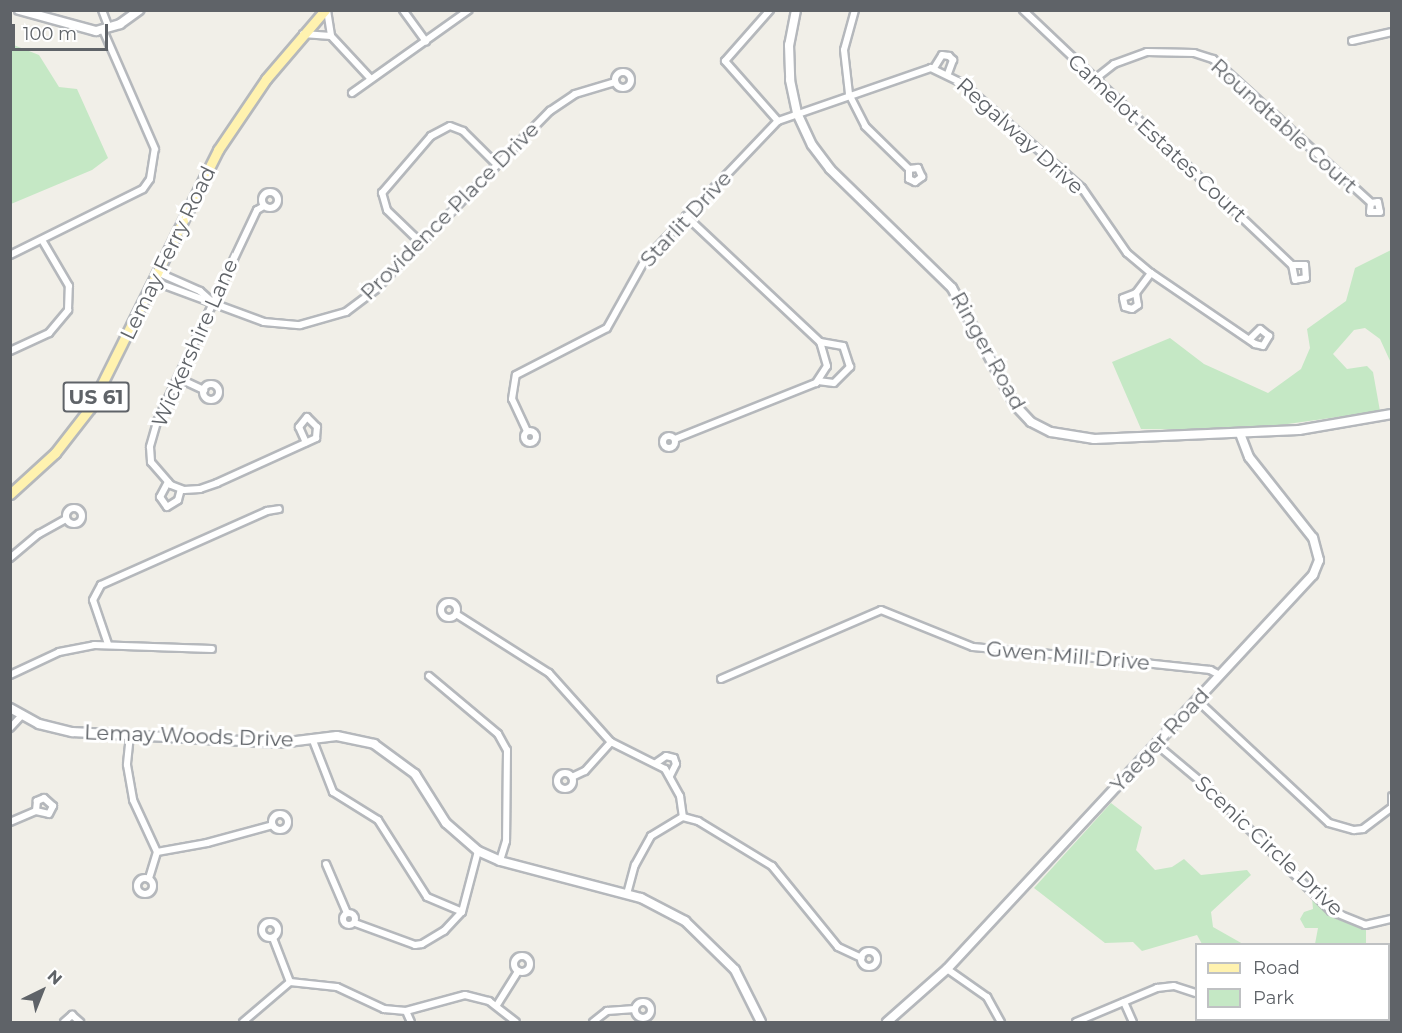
<!DOCTYPE html>
<style>
body{margin:0}
#map{position:relative;width:1402px;height:1033px;overflow:hidden;background:#f1efe8;font-family:Montserrat,sans-serif}
div>[style]{position:absolute}
[style*='--x']{left:calc(var(--x)*1px);top:calc(var(--y)*1px);width:calc(var(--w)*1px);rotate:calc(var(--a)*1deg)}
.green>*{inset:0;background:#c5e8c5}
.roads{filter:drop-shadow(2px 0 #b5b8bc) drop-shadow(-2px 0 #b5b8bc) drop-shadow(0 2px #b5b8bc) drop-shadow(0 -2px #b5b8bc)}
.minor>*{height:6px;margin:-3px;padding:0 3px;transform-origin:3px;border-radius:3px;background:#fff}
.minor>.ring{margin:-3px;padding:0;box-sizing:content-box;background:none;border:6px solid #fff;border-radius:50%}
.tertiary>*{height:8px;margin:-4px;padding:0 4px;transform-origin:4px;border-radius:4px;background:#fff}
.primary>*{height:9px;margin:-4.5px;padding:0 4.5px;transform-origin:4.5px;border-radius:4.5px;background:#fff2af}
span{translate:-50% -50%;white-space:nowrap;text-align:center;line-height:1.15;-webkit-text-stroke:6px #fff;paint-order:stroke}
.shield-label span{padding:2px 4px;background:#fff;border:2px solid;border-radius:4px;-webkit-text-stroke-width:0}
.shield-label{font-size:20px;color:#5f6368;font-weight:700}
.street-label{font-size:21px;color:#5f6368}
.frame{position:absolute;inset:0;border:12px solid #5f6368;pointer-events:none}
.legend{position:absolute;left:1195px;top:943px;width:195px;height:78px;box-sizing:border-box;background:#fff;border:2px solid #bfc1c3;margin:0;padding:8px 10px;list-style:none;font-size:18px;color:#5f6368}
.legend li{display:flex;align-items:center;gap:12px;height:30px}
.legend b{width:30px;border:2px solid #bfc1c3}
.north{position:absolute;left:12px;top:961px;width:60px;height:60px;-webkit-text-stroke:4px #fff;paint-order:stroke;rotate:43deg;font-size:16px;font-weight:700;line-height:24px;text-align:center;color:#5f6368}
.north::after{content:'';display:block;margin:auto;width:21px;height:27px;background:#5f6368;clip-path:polygon(50% 0,100% 100%,50% 72%,0 100%)}
.scale{position:absolute;left:12px;top:24px;width:96px;height:27px;box-sizing:border-box;border:3px solid #5f6368;border-top:0;padding-left:8px;font-size:18px;line-height:21px;white-space:nowrap;color:#5f6368;-webkit-text-stroke:4px #fff;paint-order:stroke}
</style>
<div id="map">
<div class="green">
<div style="clip-path:polygon(11px 44px,39px 55px,59px 87px,77px 89px,108px 158px,92px 170px,11px 204px)"></div>
<div style="clip-path:polygon(1391px 250px,1391px 363px,1380px 339px,1365px 328px,1354px 330px,1333px 354px,1347px 369px,1367px 366px,1373px 372px,1380px 411px,1245px 430px,1141px 429px,1112px 362px,1170px 338px,1204px 364px,1268px 393px,1301px 369px,1310px 348px,1307px 329px,1346px 301px,1355px 268px)"></div>
<div style="clip-path:polygon(1111px 803px,1142px 827px,1136px 850px,1155px 870px,1172px 867px,1184px 859px,1201px 875px,1247px 870px,1251px 875px,1211px 912px,1213px 927px,1243px 944px,1202px 944px,1197px 935px,1142px 951px,1133px 942px,1105px 943px,1034px 888px)"></div>
<div style="clip-path:polygon(1312px 898px,1334px 918px,1366px 930px,1366px 944px,1315px 944px,1318px 928px,1305px 928px,1300px 919px,1304px 912px,1313px 909px)"></div>
</div>
<div class="roads">
<div class="minor">
<div style="--x:102;--y:10;--w:19;--a:69"></div>
<div style="--x:327;--y:10;--w:26;--a:81"></div>
<div style="--x:403;--y:10;--w:39;--a:54"></div>
<div style="--x:770;--y:10;--w:68;--a:131.4"></div>
<div style="--x:725;--y:61;--w:80;--a:48.5"></div>
<div style="--x:855;--y:10;--w:41;--a:105.4"></div>
<div style="--x:844;--y:50;--w:44;--a:83.5"></div>
<div style="--x:849;--y:94;--w:36;--a:63"></div>
<div style="--x:865;--y:126;--w:62;--a:44.3"></div>
<div style="--x:909;--y:169;--w:10;--a:90"></div>
<div style="--x:909;--y:179;--w:7;--a:27"></div>
<div style="--x:915;--y:182;--w:9;--a:-36"></div>
<div style="--x:922;--y:177;--w:10;--a:-114"></div>
<div style="--x:918;--y:168;--w:9;--a:174"></div>
<div style="--x:1023;--y:10;--w:371;--a:43.5"></div>
<div style="--x:1292;--y:265;--w:13;--a:0"></div>
<div style="--x:1305;--y:265;--w:13;--a:86"></div>
<div style="--x:1306;--y:278;--w:11;--a:170"></div>
<div style="--x:1295;--y:280;--w:15;--a:-101"></div>
<div style="--x:303;--y:34;--w:28;--a:4"></div>
<div style="--x:331;--y:36;--w:57;--a:47.1"></div>
<div style="--x:1352;--y:41;--w:41;--a:-12.7"></div>
<div style="--x:934;--y:68;--w:15;--a:-58"></div>
<div style="--x:942;--y:55;--w:7;--a:8"></div>
<div style="--x:949;--y:56;--w:6;--a:45"></div>
<div style="--x:953;--y:60;--w:15;--a:110"></div>
<div class="ring" style="left:615px;top:72px;width:10px;height:10px"></div>
<div style="--x:1095;--y:79;--w:24;--a:-38"></div>
<div style="--x:1114;--y:64;--w:35;--a:-20"></div>
<div style="--x:1147;--y:52;--w:47;--a:1.2"></div>
<div style="--x:1194;--y:53;--w:20;--a:18"></div>
<div style="--x:1213;--y:59;--w:214;--a:42.3"></div>
<div style="--x:1371;--y:203;--w:7;--a:-8"></div>
<div style="--x:1378;--y:202;--w:10;--a:79"></div>
<div style="--x:1380;--y:212;--w:10;--a:180"></div>
<div style="--x:1370;--y:212;--w:9;--a:-84"></div>
<div style="--x:352;--y:93;--w:143;--a:-35.4"></div>
<div class="ring" style="left:262px;top:192px;width:10px;height:10px"></div>
<div style="--x:264;--y:206;--w:8;--a:150"></div>
<div style="--x:257;--y:210;--w:234;--a:115.3"></div>
<div style="--x:157;--y:422;--w:26;--a:106"></div>
<div style="--x:150;--y:447;--w:15;--a:86"></div>
<div style="--x:151;--y:462;--w:30;--a:49"></div>
<div style="--x:171;--y:485;--w:14;--a:21"></div>
<div style="--x:184;--y:490;--w:16;--a:-4"></div>
<div style="--x:200;--y:489;--w:18;--a:-19"></div>
<div style="--x:217;--y:483;--w:109;--a:-24.4"></div>
<div style="--x:316;--y:438;--w:11;--a:-85"></div>
<div style="--x:317;--y:427;--w:14;--a:-135"></div>
<div style="--x:307;--y:417;--w:13;--a:129"></div>
<div style="--x:299;--y:427;--w:17;--a:66"></div>
<div style="--x:421;--y:243;--w:47;--a:-135.9"></div>
<div style="--x:387;--y:210;--w:18;--a:-106"></div>
<div style="--x:382;--y:193;--w:75;--a:-49.3"></div>
<div style="--x:431;--y:136;--w:21;--a:-28"></div>
<div style="--x:450;--y:126;--w:14;--a:21"></div>
<div style="--x:463;--y:131;--w:47;--a:45"></div>
<div style="--x:10;--y:255;--w:148;--a:-26.4"></div>
<div style="--x:143;--y:189;--w:12;--a:-55"></div>
<div style="--x:150;--y:179;--w:30;--a:-81"></div>
<div style="--x:155;--y:149;--w:130;--a:-113.6"></div>
<div style="--x:157;--y:272;--w:47;--a:23.8"></div>
<div style="--x:200;--y:291;--w:15;--a:42"></div>
<div style="--x:153;--y:281;--w:118;--a:20.3"></div>
<div style="--x:264;--y:322;--w:36;--a:5"></div>
<div style="--x:300;--y:325;--w:48;--a:-15.8"></div>
<div style="--x:346;--y:312;--w:38;--a:-37"></div>
<div style="--x:376;--y:289;--w:249;--a:-45.7"></div>
<div style="--x:550;--y:111;--w:30;--a:-34"></div>
<div style="--x:575;--y:94;--w:42;--a:-16.7"></div>
<div style="--x:1136;--y:293;--w:12;--a:81"></div>
<div style="--x:1138;--y:305;--w:7;--a:146"></div>
<div style="--x:1132;--y:309;--w:7;--a:-164"></div>
<div style="--x:1125;--y:307;--w:9;--a:-103"></div>
<div style="--x:1123;--y:298;--w:14;--a:-21"></div>
<div style="--x:1136;--y:293;--w:25;--a:-53"></div>
<div style="--x:10;--y:351;--w:43;--a:-24.8"></div>
<div style="--x:49;--y:333;--w:30;--a:-50"></div>
<div style="--x:68;--y:310;--w:24;--a:-88"></div>
<div style="--x:69;--y:286;--w:53;--a:-120.4"></div>
<div style="--x:178;--y:378;--w:29;--a:25"></div>
<div style="--x:818;--y:381;--w:16;--a:7"></div>
<div style="--x:834;--y:383;--w:23;--a:-45"></div>
<div style="--x:850;--y:367;--w:22;--a:-108"></div>
<div style="--x:843;--y:346;--w:23;--a:-170"></div>
<div class="ring" style="left:203px;top:384px;width:10px;height:10px"></div>
<div class="ring" style="left:524px;top:431px;width:6px;height:6px"></div>
<div style="--x:527;--y:431;--w:35;--a:-115"></div>
<div style="--x:512;--y:399;--w:24;--a:-81"></div>
<div style="--x:516;--y:375;--w:102;--a:-27.3"></div>
<div style="--x:607;--y:328;--w:78;--a:-60.8"></div>
<div style="--x:645;--y:260;--w:192;--a:-46.3"></div>
<div style="--x:778;--y:121;--w:162;--a:-19.1"></div>
<div style="--x:931;--y:68;--w:34;--a:26"></div>
<div style="--x:962;--y:83;--w:159;--a:41.2"></div>
<div style="--x:1082;--y:188;--w:79;--a:55.3"></div>
<div style="--x:1127;--y:253;--w:31;--a:40"></div>
<div style="--x:1151;--y:273;--w:126;--a:34.3"></div>
<div style="--x:1255;--y:344;--w:8;--a:14"></div>
<div style="--x:1263;--y:346;--w:12;--a:-59"></div>
<div style="--x:1269;--y:336;--w:11;--a:-142"></div>
<div style="--x:1260;--y:329;--w:13;--a:135"></div>
<div class="ring" style="left:663px;top:436px;width:6px;height:6px"></div>
<div style="--x:675;--y:439;--w:152;--a:-21.7"></div>
<div style="--x:816;--y:383;--w:20;--a:-57"></div>
<div style="--x:827;--y:366;--w:25;--a:-106"></div>
<div style="--x:820;--y:342;--w:184;--a:-136.8"></div>
<div style="--x:168;--y:482;--w:17;--a:118"></div>
<div style="--x:160;--y:497;--w:12;--a:55"></div>
<div style="--x:167;--y:507;--w:13;--a:-32"></div>
<div style="--x:178;--y:500;--w:11;--a:-75"></div>
<div class="ring" style="left:66px;top:508px;width:10px;height:10px"></div>
<div style="--x:10;--y:558;--w:38;--a:-40"></div>
<div style="--x:39;--y:534;--w:31;--a:-29"></div>
<div class="ring" style="left:441px;top:602px;width:10px;height:10px"></div>
<div style="--x:456;--y:614;--w:110;--a:32.4"></div>
<div style="--x:549;--y:673;--w:93;--a:48.1"></div>
<div style="--x:611;--y:742;--w:60;--a:26.6"></div>
<div style="--x:665;--y:769;--w:31;--a:61"></div>
<div style="--x:680;--y:796;--w:21;--a:82"></div>
<div style="--x:108;--y:644;--w:46;--a:-108.8"></div>
<div style="--x:93;--y:600;--w:17;--a:-62"></div>
<div style="--x:101;--y:585;--w:182;--a:-24"></div>
<div style="--x:267;--y:511;--w:12;--a:-9"></div>
<div style="--x:10;--y:675;--w:54;--a:-25.1"></div>
<div style="--x:59;--y:652;--w:36;--a:-11"></div>
<div style="--x:94;--y:645;--w:118;--a:1.9"></div>
<div style="--x:429;--y:676;--w:90;--a:40"></div>
<div style="--x:498;--y:734;--w:18;--a:61"></div>
<div style="--x:507;--y:750;--w:91;--a:90.6"></div>
<div style="--x:506;--y:841;--w:21;--a:107"></div>
<div style="--x:721;--y:679;--w:174;--a:-23.3"></div>
<div style="--x:881;--y:610;--w:99;--a:21.9"></div>
<div style="--x:973;--y:647;--w:144;--a:5.2"></div>
<div style="--x:1116;--y:660;--w:95;--a:6.1"></div>
<div style="--x:1210;--y:670;--w:11;--a:27"></div>
<div style="--x:1197;--y:700;--w:180;--a:43"></div>
<div style="--x:1329;--y:823;--w:26;--a:16"></div>
<div style="--x:1354;--y:830;--w:9;--a:-6"></div>
<div style="--x:1363;--y:829;--w:36;--a:-37"></div>
<div style="--x:10;--y:728;--w:16;--a:-47"></div>
<div style="--x:130;--y:735;--w:30;--a:96"></div>
<div style="--x:127;--y:765;--w:36;--a:80"></div>
<div style="--x:133;--y:800;--w:57;--a:65.2"></div>
<div style="--x:157;--y:852;--w:28;--a:107"></div>
<div style="--x:312;--y:738;--w:58;--a:68.7"></div>
<div style="--x:333;--y:792;--w:53;--a:31.9"></div>
<div style="--x:378;--y:820;--w:91;--a:57.5"></div>
<div style="--x:427;--y:897;--w:38;--a:23"></div>
<div style="--x:1156;--y:744;--w:65;--a:40"></div>
<div style="--x:1206;--y:786;--w:177;--a:45"></div>
<div style="--x:1331;--y:911;--w:37;--a:22"></div>
<div style="--x:1365;--y:925;--w:28;--a:-13"></div>
<div style="--x:656;--y:763;--w:12;--a:-35"></div>
<div style="--x:666;--y:756;--w:8;--a:14"></div>
<div style="--x:674;--y:758;--w:6;--a:72"></div>
<div style="--x:676;--y:764;--w:13;--a:117"></div>
<div class="ring" style="left:557px;top:773px;width:10px;height:10px"></div>
<div style="--x:572;--y:777;--w:14;--a:-25"></div>
<div style="--x:585;--y:771;--w:39;--a:-48"></div>
<div style="--x:1392;--y:796;--w:9;--a:90"></div>
<div class="ring" style="left:272px;top:814px;width:10px;height:10px"></div>
<div style="--x:10;--y:822;--w:28;--a:-23"></div>
<div style="--x:36;--y:811;--w:13;--a:13"></div>
<div style="--x:49;--y:814;--w:9;--a:-63"></div>
<div style="--x:53;--y:806;--w:12;--a:-138"></div>
<div style="--x:44;--y:798;--w:8;--a:157"></div>
<div style="--x:37;--y:801;--w:10;--a:96"></div>
<div style="--x:157;--y:852;--w:51;--a:-10.2"></div>
<div style="--x:207;--y:843;--w:68;--a:-15.3"></div>
<div style="--x:326;--y:864;--w:53;--a:66.8"></div>
<div class="ring" style="left:137px;top:878px;width:10px;height:10px"></div>
<div style="--x:627;--y:894;--w:30;--a:-75"></div>
<div style="--x:635;--y:865;--w:33;--a:-61"></div>
<div style="--x:651;--y:836;--w:37;--a:-31"></div>
<div style="--x:683;--y:817;--w:16;--a:15"></div>
<div style="--x:698;--y:821;--w:87;--a:31.3"></div>
<div style="--x:772;--y:866;--w:104;--a:50.8"></div>
<div style="--x:838;--y:947;--w:26;--a:25"></div>
<div class="ring" style="left:343px;top:913px;width:6px;height:6px"></div>
<div class="ring" style="left:262px;top:922px;width:10px;height:10px"></div>
<div style="--x:355;--y:923;--w:64;--a:20.1"></div>
<div style="--x:415;--y:945;--w:7;--a:-8"></div>
<div style="--x:422;--y:944;--w:26;--a:-31"></div>
<div style="--x:444;--y:931;--w:26;--a:-47"></div>
<div style="--x:462;--y:912;--w:63;--a:-75.3"></div>
<div style="--x:273;--y:938;--w:47;--a:68.9"></div>
<div class="ring" style="left:861px;top:951px;width:10px;height:10px"></div>
<div class="ring" style="left:514px;top:956px;width:10px;height:10px"></div>
<div style="--x:947;--y:969;--w:49;--a:35"></div>
<div style="--x:987;--y:997;--w:29;--a:61"></div>
<div style="--x:1124;--y:1002;--w:22;--a:66"></div>
<div class="ring" style="left:635px;top:1002px;width:10px;height:10px"></div>
<div style="--x:497;--y:1005;--w:40;--a:-58"></div>
<div style="--x:406;--y:1011;--w:12;--a:66"></div>
<div style="--x:1223;--y:1020;--w:3;--a:45"></div>
<div style="--x:64;--y:1022;--w:11;--a:-41"></div>
<div style="--x:72;--y:1015;--w:11;--a:41"></div>
<div style="--x:243;--y:1022;--w:62;--a:-40.4"></div>
<div style="--x:290;--y:982;--w:47;--a:6.1"></div>
<div style="--x:337;--y:987;--w:52;--a:25.1"></div>
<div style="--x:384;--y:1009;--w:22;--a:5"></div>
<div style="--x:406;--y:1011;--w:61;--a:-15.2"></div>
<div style="--x:465;--y:995;--w:25;--a:14"></div>
<div style="--x:489;--y:1001;--w:34;--a:38"></div>
<div style="--x:593;--y:1022;--w:18;--a:-38"></div>
<div style="--x:607;--y:1011;--w:28;--a:-4"></div>
<div style="--x:1076;--y:1022;--w:88;--a:-22.8"></div>
<div style="--x:1157;--y:988;--w:17;--a:-7"></div>
<div style="--x:1174;--y:986;--w:23;--a:18"></div>
</div>
<div class="tertiary">
<div style="--x:19;--y:10;--w:80;--a:15.3"></div>
<div style="--x:96;--y:31;--w:25;--a:-16"></div>
<div style="--x:120;--y:24;--w:24;--a:-36"></div>
<div style="--x:796;--y:10;--w:36;--a:101"></div>
<div style="--x:789;--y:45;--w:35;--a:88"></div>
<div style="--x:790;--y:80;--w:34;--a:78"></div>
<div style="--x:797;--y:113;--w:35;--a:65"></div>
<div style="--x:812;--y:145;--w:30;--a:53"></div>
<div style="--x:830;--y:169;--w:170;--a:44.3"></div>
<div style="--x:952;--y:288;--w:133;--a:61.7"></div>
<div style="--x:1015;--y:405;--w:23;--a:47"></div>
<div style="--x:1031;--y:422;--w:22;--a:27"></div>
<div style="--x:1051;--y:432;--w:44;--a:9.2"></div>
<div style="--x:1094;--y:439;--w:205;--a:-2.5"></div>
<div style="--x:1299;--y:430;--w:94;--a:-9.8"></div>
<div style="--x:10;--y:708;--w:33;--a:29"></div>
<div style="--x:39;--y:724;--w:34;--a:14"></div>
<div style="--x:72;--y:732;--w:208;--a:3"></div>
<div style="--x:280;--y:743;--w:57;--a:-7"></div>
<div style="--x:337;--y:736;--w:38;--a:12"></div>
<div style="--x:374;--y:744;--w:51;--a:36.2"></div>
<div style="--x:415;--y:774;--w:58;--a:57.7"></div>
<div style="--x:446;--y:823;--w:43;--a:41.2"></div>
<div style="--x:478;--y:851;--w:24;--a:24"></div>
<div style="--x:500;--y:861;--w:146;--a:14.7"></div>
<div style="--x:641;--y:898;--w:50;--a:27.6"></div>
<div style="--x:685;--y:921;--w:70;--a:44.4"></div>
<div style="--x:735;--y:970;--w:58;--a:63.4"></div>
<div style="--x:887;--y:1022;--w:80;--a:-41.5"></div>
<div style="--x:947;--y:969;--w:538;--a:-47.11"></div>
<div style="--x:1313;--y:575;--w:16;--a:-68"></div>
<div style="--x:1319;--y:560;--w:23;--a:-105"></div>
<div style="--x:1313;--y:538;--w:103;--a:-128.3"></div>
<div style="--x:1249;--y:457;--w:25;--a:-111"></div>
</div>
<div class="primary">
<div style="--x:10;--y:494;--w:61;--a:-42.3"></div>
<div style="--x:55;--y:453;--w:57;--a:-52.1"></div>
<div style="--x:90;--y:408;--w:288;--a:-63.6"></div>
<div style="--x:218;--y:150;--w:86;--a:-55.9"></div>
<div style="--x:266;--y:79;--w:91;--a:-49.5"></div>
</div>
</div>
<div class="shield-label">
<span style="left:96px;top:397px">US 61</span>
</div>
<div class="street-label">
<span style="left:1284px;top:126px;rotate:42deg">Roundtable Court</span>
<span style="left:1020px;top:136px;rotate:42deg">Regalway Drive</span>
<span style="left:1157px;top:138px;rotate:43deg">Camelot Estates Court</span>
<span style="left:450px;top:211px;rotate:-45deg">Providence Place Drive</span>
<span style="left:686px;top:219px;rotate:-47deg">Starlit Drive</span>
<span style="left:168px;top:253px;rotate:-64deg">Lemay Ferry Road</span>
<span style="left:195px;top:343px;rotate:-66deg">Wickershire Lane</span>
<span style="left:988px;top:351px;rotate:61deg">Ringer Road</span>
<span style="left:1068px;top:656px;rotate:5deg">Gwen Mill Drive</span>
<span style="left:189px;top:736px;rotate:2deg">Lemay Woods Drive</span>
<span style="left:1160px;top:740px;rotate:-47deg">Yaeger Road</span>
<span style="left:1269px;top:846px;rotate:43deg">Scenic Circle Drive</span>
</div>
<div class="frame"></div>
<ul class="legend">
<li><b style="height:8px;background:#fff2af"></b>Road</li>
<li><b style="height:16px;background:#c5e8c5"></b>Park</li>
</ul>
<div class="north">N</div>
<div class="scale">100 m</div>
</div>
